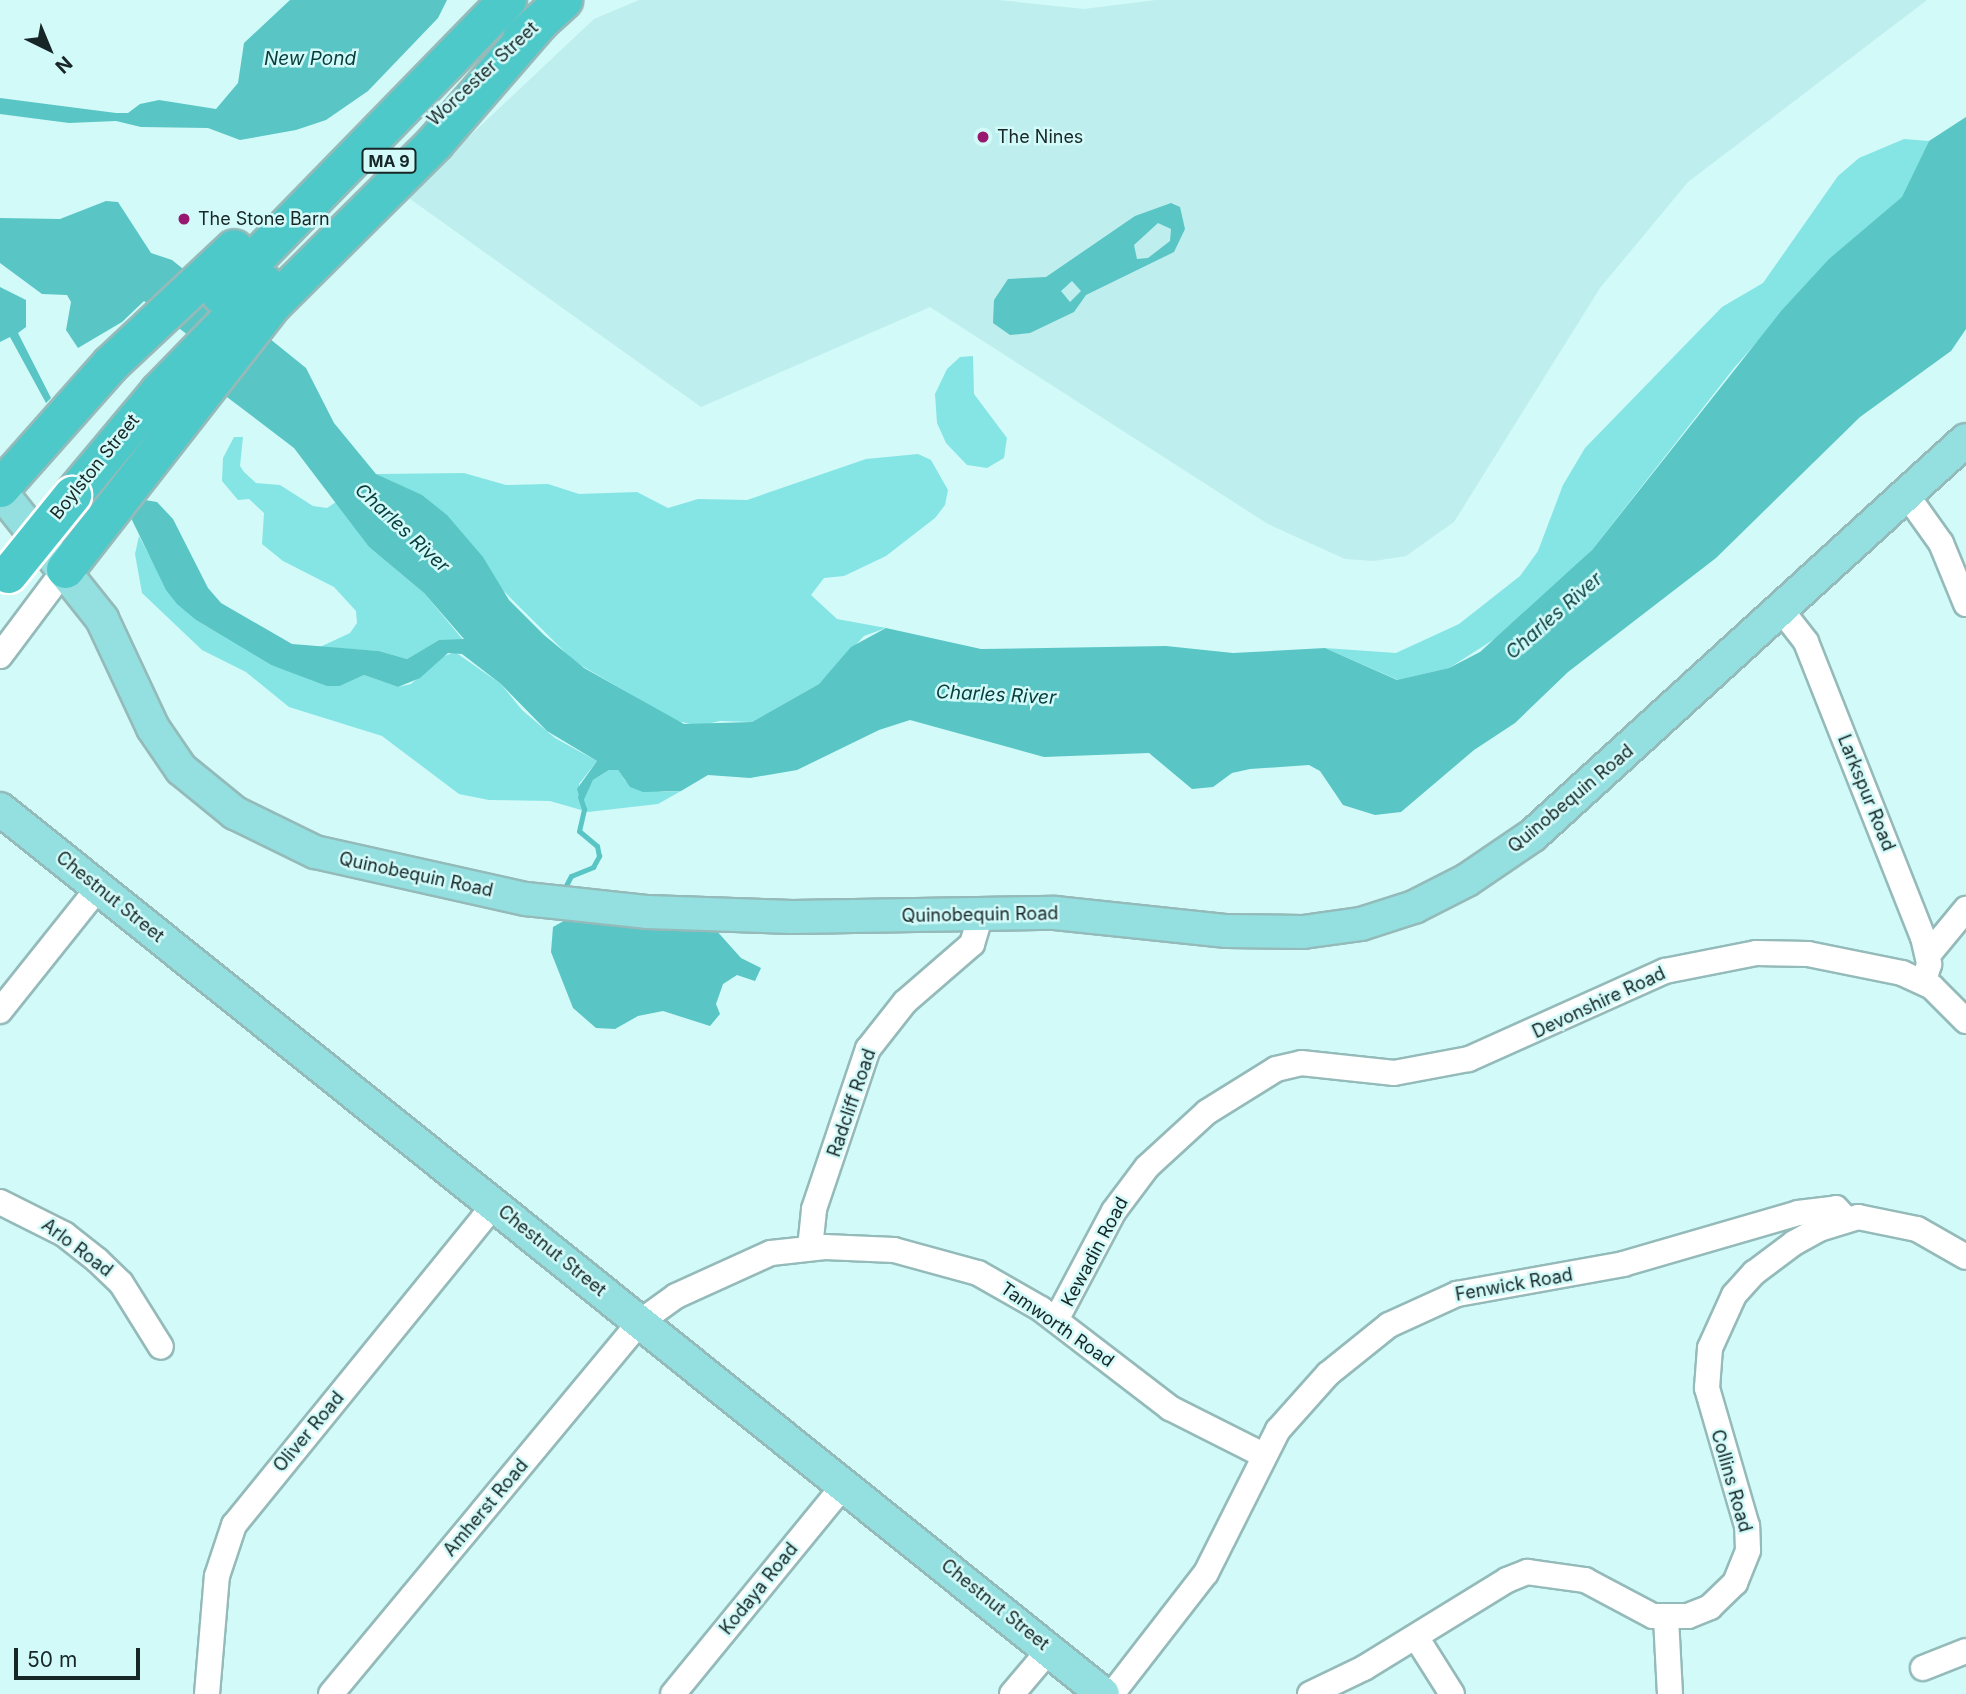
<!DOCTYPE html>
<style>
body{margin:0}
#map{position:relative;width:1966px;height:1694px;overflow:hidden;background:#d2faf9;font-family:Inter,sans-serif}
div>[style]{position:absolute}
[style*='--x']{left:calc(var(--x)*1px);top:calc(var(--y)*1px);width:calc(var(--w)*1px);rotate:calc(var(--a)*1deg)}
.built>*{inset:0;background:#beeeed}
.green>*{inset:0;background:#85e5e4}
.water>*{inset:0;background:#59c5c5}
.stream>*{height:5px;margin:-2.5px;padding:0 2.5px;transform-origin:2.5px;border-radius:2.5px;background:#59c5c5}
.roads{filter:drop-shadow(2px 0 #94bab9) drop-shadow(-2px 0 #94bab9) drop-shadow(0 2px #94bab9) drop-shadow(0 -2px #94bab9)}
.minor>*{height:24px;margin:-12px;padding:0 12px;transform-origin:12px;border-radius:12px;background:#fff}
.major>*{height:32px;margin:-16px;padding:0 16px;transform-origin:16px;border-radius:16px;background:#94dfdf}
.highway>*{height:37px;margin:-18.5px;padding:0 18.5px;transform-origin:18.5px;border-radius:18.5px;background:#4dc9c9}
.bridges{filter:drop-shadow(2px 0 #fff) drop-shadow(-2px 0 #fff) drop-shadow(0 2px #fff) drop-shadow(0 -2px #fff)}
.highway-bridge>*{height:37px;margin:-18.5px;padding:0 18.5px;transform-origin:18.5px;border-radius:18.5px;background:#4dc9c9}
.dots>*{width:19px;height:19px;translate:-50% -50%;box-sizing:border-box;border:4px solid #d2faf9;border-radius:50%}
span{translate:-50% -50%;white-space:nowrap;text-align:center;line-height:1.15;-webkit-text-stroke:5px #d2faf9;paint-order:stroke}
.shield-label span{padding:2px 5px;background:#d2faf9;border:2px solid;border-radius:5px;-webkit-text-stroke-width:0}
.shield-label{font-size:16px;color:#172626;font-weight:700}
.street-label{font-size:18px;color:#172626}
.poi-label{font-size:18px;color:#172626}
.left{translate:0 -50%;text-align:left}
.water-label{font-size:19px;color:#073c3c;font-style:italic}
.north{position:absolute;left:14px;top:14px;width:70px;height:70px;-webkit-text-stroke:5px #d2faf9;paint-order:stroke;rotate:137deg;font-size:19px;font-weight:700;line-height:28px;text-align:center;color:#172626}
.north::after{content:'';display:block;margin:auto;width:24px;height:32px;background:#172626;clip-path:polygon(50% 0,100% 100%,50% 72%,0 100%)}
.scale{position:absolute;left:14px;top:1648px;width:126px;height:32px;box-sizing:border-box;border:4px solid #172626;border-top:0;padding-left:9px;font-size:21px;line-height:24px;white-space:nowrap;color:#172626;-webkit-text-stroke:5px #d2faf9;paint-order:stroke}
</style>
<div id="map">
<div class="built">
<div style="clip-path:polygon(639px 0,998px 0,1084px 9px,1156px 0,1927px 0,1688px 182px,1600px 288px,1454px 522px,1406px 556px,1374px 561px,1345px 559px,1268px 524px,930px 307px,701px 407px,406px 196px,594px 19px)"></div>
</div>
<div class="green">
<div style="clip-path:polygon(1904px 139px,1929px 141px,1903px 197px,1829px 260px,1734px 368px,1592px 550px,1507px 631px,1449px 668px,1398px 680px,1325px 648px,1396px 653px,1459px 624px,1520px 576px,1538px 551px,1563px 485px,1585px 448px,1722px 307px,1763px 283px,1838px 176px,1859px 158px)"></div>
<div style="clip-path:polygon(973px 356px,974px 394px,1007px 438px,1004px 458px,987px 468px,967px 465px,946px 443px,937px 423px,935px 394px,947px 369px,960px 357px)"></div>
<div style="clip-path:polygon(234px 437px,243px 437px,240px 466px,244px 472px,256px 483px,280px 485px,313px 506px,327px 508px,336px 502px,369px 547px,424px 593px,464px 641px,439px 640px,407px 659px,379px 651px,320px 647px,350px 633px,357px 623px,356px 611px,334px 587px,283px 561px,262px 544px,264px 513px,249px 499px,238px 500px,222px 481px,223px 458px)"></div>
<div style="clip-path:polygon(918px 454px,931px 460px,948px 490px,945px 505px,935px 518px,886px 556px,844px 576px,824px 578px,811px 595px,837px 619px,886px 628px,864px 636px,819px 684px,752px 722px,720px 721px,699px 726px,677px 721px,575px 662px,397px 485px,376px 474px,464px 473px,506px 485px,548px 484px,579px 494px,637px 492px,668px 508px,698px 499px,747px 500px,866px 459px)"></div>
<div style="clip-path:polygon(139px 536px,159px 574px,196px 620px,271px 665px,340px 686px,364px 675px,398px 687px,411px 684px,442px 657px,455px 652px,501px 684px,522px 710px,555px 738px,597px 761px,579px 784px,582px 803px,593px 780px,609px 770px,618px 770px,626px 782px,662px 792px,681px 791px,658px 804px,588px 812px,550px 801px,489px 800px,459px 794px,382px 736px,289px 707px,246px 672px,202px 650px,142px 593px,135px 554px)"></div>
</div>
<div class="water">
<div style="clip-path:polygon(290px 0,447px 0,438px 18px,368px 91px,326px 120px,296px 130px,240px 140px,208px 128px,141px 127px,116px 121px,69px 123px,0 114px,0 98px,116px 113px,128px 113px,140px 104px,159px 100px,216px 109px,238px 83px,244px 43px)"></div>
<div style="clip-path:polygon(1966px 117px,1966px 329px,1951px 351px,1860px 417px,1716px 558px,1568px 672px,1515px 723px,1474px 750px,1401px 812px,1375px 815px,1343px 805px,1320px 771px,1309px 765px,1250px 769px,1232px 773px,1213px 787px,1192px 789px,1149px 753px,1044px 757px,910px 720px,879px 730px,797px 770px,750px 778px,708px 775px,681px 791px,643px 792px,630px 787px,618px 770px,609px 770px,593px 780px,582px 804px,577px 789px,597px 761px,547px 731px,501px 684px,462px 654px,448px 653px,420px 678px,398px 687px,364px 675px,340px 686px,327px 686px,271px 665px,196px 620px,177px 604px,166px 590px,132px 520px,130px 511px,139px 499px,157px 502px,173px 519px,208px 588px,221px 603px,292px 644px,379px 651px,407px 659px,439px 640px,464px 639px,424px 593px,369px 547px,294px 448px,223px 394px,238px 374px,144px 301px,122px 322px,78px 348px,66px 330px,71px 302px,67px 295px,42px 294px,0 263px,0 218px,60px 219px,106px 201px,118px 202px,151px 253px,172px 260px,306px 368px,334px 423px,376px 474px,422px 495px,447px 515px,483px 557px,509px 600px,544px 635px,584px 668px,684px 724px,752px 722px,819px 684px,851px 647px,886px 628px,981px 649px,1166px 646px,1233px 653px,1325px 648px,1397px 680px,1449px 668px,1480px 652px,1592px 550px,1782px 310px,1829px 259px,1902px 197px,1929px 141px)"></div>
<div style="clip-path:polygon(evenodd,1171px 203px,1180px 207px,1185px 229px,1174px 252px,1086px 295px,1074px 312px,1030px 333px,1010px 335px,993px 323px,994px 300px,1008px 279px,1046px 277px,1135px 216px,1171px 203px,1158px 223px,1171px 229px,1170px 241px,1148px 258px,1137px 259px,1134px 245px,1158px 223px,1171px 203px,1072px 281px,1081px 291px,1070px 302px,1061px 291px,1072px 281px)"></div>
<div style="clip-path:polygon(0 287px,26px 300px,26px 327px,18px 333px,51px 398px,46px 403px,10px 337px,0 342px)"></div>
<div style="clip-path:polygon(569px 918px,715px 929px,741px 958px,761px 968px,755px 981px,737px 975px,723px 984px,716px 1004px,720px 1014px,710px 1026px,663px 1011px,638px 1016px,615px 1029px,596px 1028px,573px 1008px,551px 952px,553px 927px)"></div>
</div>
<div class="stream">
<div style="--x:563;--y:891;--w:17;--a:-62"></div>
<div style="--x:571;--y:876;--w:24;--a:-22"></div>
<div style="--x:593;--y:867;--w:13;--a:-61"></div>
<div style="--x:599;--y:856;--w:10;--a:-101"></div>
<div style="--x:597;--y:846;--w:23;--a:-140"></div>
<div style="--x:579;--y:831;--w:23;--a:-77"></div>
<div style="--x:584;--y:809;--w:13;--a:-108"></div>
</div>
<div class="roads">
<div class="minor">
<div style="--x:1906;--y:494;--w:60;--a:54.5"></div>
<div style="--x:1941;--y:543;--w:66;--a:67.7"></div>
<div style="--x:1782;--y:611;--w:39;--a:52"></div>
<div style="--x:1806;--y:642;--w:317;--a:68.4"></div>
<div style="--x:1923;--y:937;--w:28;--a:77"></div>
<div style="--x:1929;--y:964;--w:19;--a:106"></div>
<div style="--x:0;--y:656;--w:109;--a:-53.2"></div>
<div style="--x:1928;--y:955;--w:60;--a:-50.4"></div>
<div style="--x:0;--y:1011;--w:159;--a:-51.4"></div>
<div style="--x:0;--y:1202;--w:72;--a:26.6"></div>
<div style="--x:64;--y:1234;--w:42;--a:38.2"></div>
<div style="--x:97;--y:1260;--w:33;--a:44"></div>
<div style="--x:121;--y:1283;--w:75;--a:58"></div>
<div style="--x:810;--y:1248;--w:39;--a:-84"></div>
<div style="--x:814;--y:1209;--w:169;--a:-71.4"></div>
<div style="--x:868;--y:1049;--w:60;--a:-51.8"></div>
<div style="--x:905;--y:1002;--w:89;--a:-40.9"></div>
<div style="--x:972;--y:944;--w:30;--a:-73"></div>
<div style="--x:1056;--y:1320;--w:123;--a:-62"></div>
<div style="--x:1114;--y:1211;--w:55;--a:-53.1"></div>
<div style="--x:1147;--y:1167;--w:81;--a:-42.5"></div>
<div style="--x:1207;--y:1112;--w:81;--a:-31.9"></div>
<div style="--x:1276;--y:1069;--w:26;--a:-13"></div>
<div style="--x:1301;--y:1063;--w:94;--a:6.1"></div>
<div style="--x:1394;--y:1073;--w:76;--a:-10.6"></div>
<div style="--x:1469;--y:1059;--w:215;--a:-24.2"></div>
<div style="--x:1665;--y:971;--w:93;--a:-11.2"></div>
<div style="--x:1756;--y:953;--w:52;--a:1.1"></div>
<div style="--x:1808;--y:954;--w:96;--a:11.4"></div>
<div style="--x:1902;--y:973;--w:33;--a:25"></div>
<div style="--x:1932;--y:987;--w:48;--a:45"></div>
<div style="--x:1666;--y:1618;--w:76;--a:87"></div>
<div style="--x:1416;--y:1637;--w:67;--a:57.7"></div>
<div style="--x:1923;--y:1668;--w:46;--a:-21.6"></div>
<div style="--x:207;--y:1694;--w:118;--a:-85.2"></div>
<div style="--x:217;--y:1576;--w:54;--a:-71.6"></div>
<div style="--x:234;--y:1525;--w:412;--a:-50.9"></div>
<div style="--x:331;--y:1694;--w:484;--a:-50.3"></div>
<div style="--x:640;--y:1322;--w:44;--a:-35.8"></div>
<div style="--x:676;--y:1296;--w:104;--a:-24.4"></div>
<div style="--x:771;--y:1253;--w:54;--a:-6.3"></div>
<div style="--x:825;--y:1247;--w:69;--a:2.5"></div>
<div style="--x:894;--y:1250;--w:87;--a:15.3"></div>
<div style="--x:978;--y:1273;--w:73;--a:29.7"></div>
<div style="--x:1041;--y:1309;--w:163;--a:37.5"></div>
<div style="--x:1170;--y:1408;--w:104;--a:26.8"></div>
<div style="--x:673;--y:1694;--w:271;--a:-50.7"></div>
<div style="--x:1012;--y:1694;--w:59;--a:-49.8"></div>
<div style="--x:1112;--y:1694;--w:153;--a:-52.2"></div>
<div style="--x:1206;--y:1573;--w:160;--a:-63.3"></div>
<div style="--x:1278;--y:1430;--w:75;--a:-48.2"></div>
<div style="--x:1328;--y:1374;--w:78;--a:-38.8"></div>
<div style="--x:1389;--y:1325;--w:75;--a:-24.5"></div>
<div style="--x:1457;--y:1294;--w:169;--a:-10.2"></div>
<div style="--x:1623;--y:1264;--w:182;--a:-16.2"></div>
<div style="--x:1798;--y:1213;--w:38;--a:-7"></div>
<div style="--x:1836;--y:1208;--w:15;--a:48"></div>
<div style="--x:1310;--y:1694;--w:60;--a:-25.7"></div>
<div style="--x:1364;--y:1668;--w:168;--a:-31.6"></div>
<div style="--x:1507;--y:1580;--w:22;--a:-22"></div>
<div style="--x:1527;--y:1572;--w:59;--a:7.9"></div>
<div style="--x:1585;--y:1580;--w:77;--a:27.9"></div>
<div style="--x:1653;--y:1616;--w:35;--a:0"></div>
<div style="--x:1688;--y:1616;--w:24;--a:-22"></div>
<div style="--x:1710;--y:1607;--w:35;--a:-44"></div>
<div style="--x:1735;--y:1583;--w:35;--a:-68"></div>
<div style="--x:1748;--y:1550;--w:24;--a:-92"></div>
<div style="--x:1747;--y:1526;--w:144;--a:-106.2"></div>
<div style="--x:1707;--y:1388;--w:40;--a:-85.7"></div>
<div style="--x:1710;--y:1348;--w:58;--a:-65.6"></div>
<div style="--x:1734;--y:1295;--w:30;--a:-48"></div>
<div style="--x:1754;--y:1273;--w:50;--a:-36.9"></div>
<div style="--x:1794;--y:1243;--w:29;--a:-29"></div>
<div style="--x:1819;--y:1229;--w:41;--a:-17.1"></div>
<div style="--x:1858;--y:1217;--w:60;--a:11.5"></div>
<div style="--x:1917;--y:1229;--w:56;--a:29.7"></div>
</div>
<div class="major">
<div style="--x:0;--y:491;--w:164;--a:51.4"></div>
<div style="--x:102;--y:619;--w:120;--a:64.9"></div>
<div style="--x:153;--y:728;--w:50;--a:55.7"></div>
<div style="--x:181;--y:769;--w:70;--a:39.2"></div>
<div style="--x:235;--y:813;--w:89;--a:26"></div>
<div style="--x:315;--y:852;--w:216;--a:12.6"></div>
<div style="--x:526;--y:899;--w:123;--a:6.1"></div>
<div style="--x:648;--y:912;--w:144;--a:2"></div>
<div style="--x:792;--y:917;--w:263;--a:-0.9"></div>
<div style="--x:1055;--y:913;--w:173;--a:6"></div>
<div style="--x:1227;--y:931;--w:76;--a:0.8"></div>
<div style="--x:1303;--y:932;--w:59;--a:-7.9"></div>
<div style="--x:1361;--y:924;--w:56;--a:-17.8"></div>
<div style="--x:1414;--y:907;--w:59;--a:-27"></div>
<div style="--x:1467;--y:880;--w:80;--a:-34.3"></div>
<div style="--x:1533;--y:835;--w:586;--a:-42.37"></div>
<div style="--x:0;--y:809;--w:1414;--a:38.74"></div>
</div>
<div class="highway">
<div style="--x:521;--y:38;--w:57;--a:-42.1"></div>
<div style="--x:220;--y:294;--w:411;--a:-45.7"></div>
<div style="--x:0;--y:488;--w:167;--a:-48.4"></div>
<div style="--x:111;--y:363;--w:168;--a:-43.1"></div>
<div style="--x:72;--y:495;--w:134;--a:-50.1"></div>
<div style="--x:158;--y:392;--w:152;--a:-45.8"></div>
<div style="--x:65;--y:569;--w:338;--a:-52"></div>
<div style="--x:273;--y:303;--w:228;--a:-44.8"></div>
<div style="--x:435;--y:142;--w:157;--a:-49.1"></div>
</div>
</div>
<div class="bridges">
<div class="highway-bridge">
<div style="--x:8;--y:574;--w:102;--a:-51"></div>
</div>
</div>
<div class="dots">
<div style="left:983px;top:137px;background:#98186f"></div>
<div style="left:184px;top:219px;background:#98186f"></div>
</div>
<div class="shield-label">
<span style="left:389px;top:161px">MA 9</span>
</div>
<div class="street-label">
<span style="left:483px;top:74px;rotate:-43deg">Worcester Street</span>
<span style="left:95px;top:467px;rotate:-51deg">Boylston Street</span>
<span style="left:1866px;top:793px;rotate:68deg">Larkspur Road</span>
<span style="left:1571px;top:799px;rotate:-40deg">Quinobequin Road</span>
<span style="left:416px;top:875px;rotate:12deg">Quinobequin Road</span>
<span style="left:110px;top:897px;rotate:39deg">Chestnut Street</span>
<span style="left:980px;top:915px;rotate:-1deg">Quinobequin Road</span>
<span style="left:1599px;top:1003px;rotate:-25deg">Devonshire Road</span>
<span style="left:852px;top:1103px;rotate:-71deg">Radcliff Road</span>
<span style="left:77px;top:1248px;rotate:37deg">Arlo Road</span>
<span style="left:552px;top:1251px;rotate:39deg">Chestnut Street</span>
<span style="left:1095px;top:1252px;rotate:-62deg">Kewadin Road</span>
<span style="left:1514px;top:1285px;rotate:-10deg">Fenwick Road</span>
<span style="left:1057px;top:1325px;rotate:35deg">Tamworth Road</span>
<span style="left:309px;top:1432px;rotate:-50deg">Oliver Road</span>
<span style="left:1731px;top:1481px;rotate:74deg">Collins Road</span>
<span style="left:486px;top:1508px;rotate:-50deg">Amherst Road</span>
<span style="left:759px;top:1589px;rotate:-51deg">Kodaya Road</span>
<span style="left:995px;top:1605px;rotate:39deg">Chestnut Street</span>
</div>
<div class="poi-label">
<span class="left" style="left:997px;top:137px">The Nines</span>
<span class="left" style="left:198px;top:219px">The Stone Barn</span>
</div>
<div class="water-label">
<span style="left:310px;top:59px">New Pond</span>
<span style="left:402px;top:528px;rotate:43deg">Charles River</span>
<span style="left:1554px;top:616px;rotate:-41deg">Charles River</span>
<span style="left:996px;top:695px;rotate:3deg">Charles River</span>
</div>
<div class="north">N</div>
<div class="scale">50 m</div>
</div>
